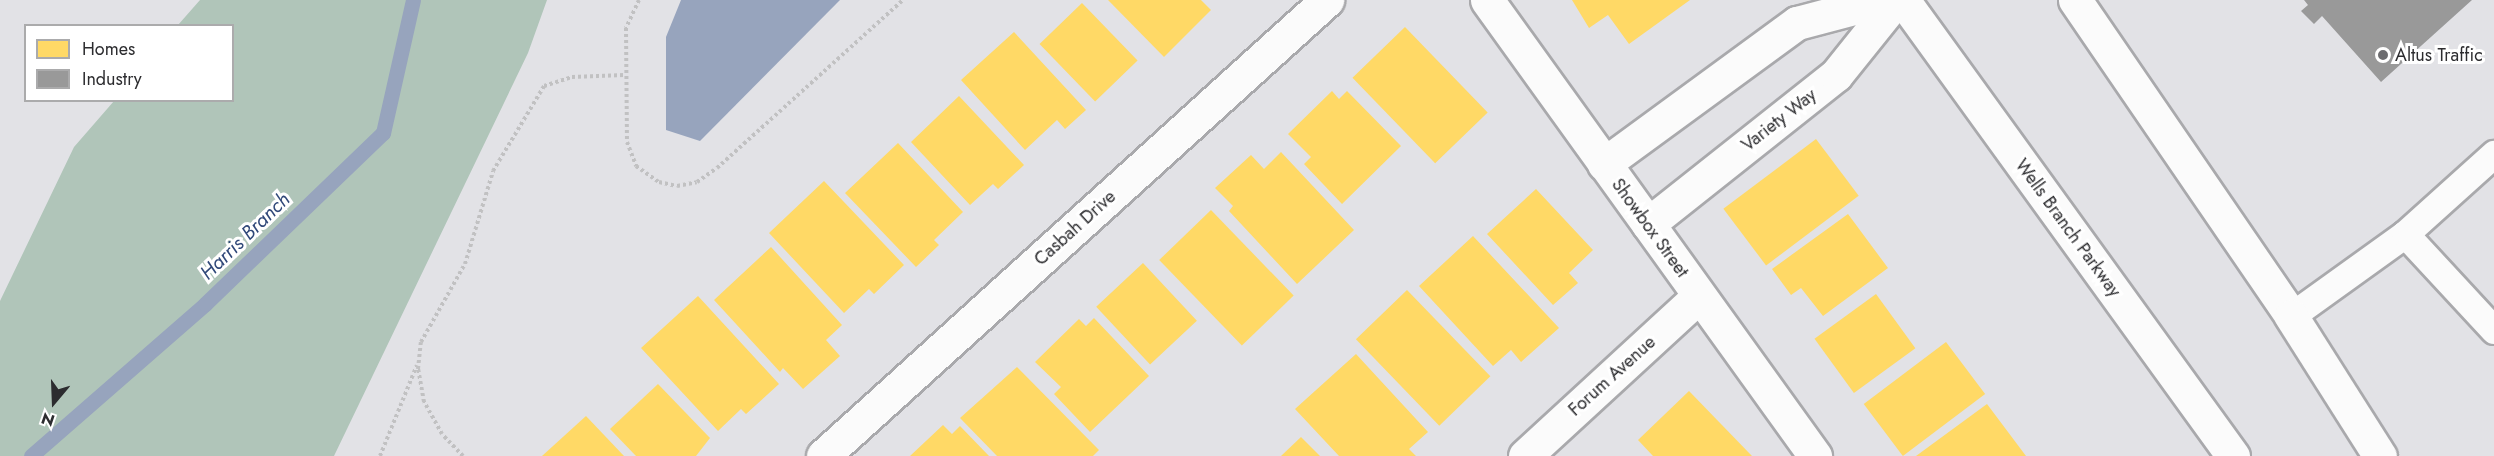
<!DOCTYPE html>
<style>
body{margin:0}
#map{position:relative;width:2494px;height:456px;overflow:hidden;background:#e2e2e6;font-family:Jost,sans-serif}
div>[style]{position:absolute}
[style*='--x']{left:calc(var(--x)*1px);top:calc(var(--y)*1px);width:calc(var(--w)*1px);rotate:calc(var(--a)*1deg)}
.forest>*{inset:0;background:#b0c5b9}
.water>*{inset:0;background:#97a4bd}
.homes>*{inset:0;background:#ffd966;transform-origin:0 0}
.industry>*{inset:0;background:#999}
.stream>*{height:15px;margin:-7.5px;padding:0 7.5px;transform-origin:7.5px;border-radius:7.5px;background:#97a4bd}
.path>*{height:4px;margin-top:-2px;transform-origin:0;background:repeating-linear-gradient(90deg,#c1c1c2 0 3px,transparent 0 6px)}
.roads{filter:drop-shadow(2px 0 #a9a9ac) drop-shadow(-2px 0 #a9a9ac) drop-shadow(0 2px #a9a9ac) drop-shadow(0 -2px #a9a9ac)}
.lane>*{height:27px;margin:-13.5px;padding:0 13.5px;transform-origin:13.5px;border-radius:13.5px;background:#fbfbfb}
.street>*{height:33px;margin:-16.5px;padding:0 16.5px;transform-origin:16.5px;border-radius:16.5px;background:#fbfbfb}
.secondary>*{height:33px;margin:-16.5px;padding:0 16.5px;transform-origin:16.5px;border-radius:16.5px;background:#fbfbfb}
.dots>*{width:16px;height:16px;translate:-50% -50%;box-sizing:border-box;border:3px solid #fff;border-radius:50%}
span{translate:-50% -50%;white-space:nowrap;text-align:center;line-height:1.15;-webkit-text-stroke:6px #fff;paint-order:stroke}
.poi-label{font-size:18px;color:#2c2c2f}
.left{translate:0 -50%;text-align:left}
.street-label{font-size:18px;color:#2c2c2f}
.water-label{font-size:20px;color:#304879;font-style:italic}
.legend{position:absolute;left:24px;top:24px;width:210px;height:78px;box-sizing:border-box;background:#fff;border:2px solid #ababac;margin:0;padding:8px 10px;list-style:none;font-size:18px;color:#2c2c2f}
.legend li{display:flex;align-items:center;gap:12px;height:30px}
.legend b{width:30px;border:2px solid #ababac}
.north{position:absolute;left:24px;top:372px;width:60px;height:60px;-webkit-text-stroke:4px #fff;paint-order:stroke;rotate:199deg;font-size:16px;font-weight:700;line-height:24px;text-align:center;color:#2c2c2f}
.north::after{content:'';display:block;margin:auto;width:21px;height:27px;background:#2c2c2f;clip-path:polygon(50% 0,100% 100%,50% 72%,0 100%)}
</style>
<div id="map">
<div class="forest">
<div style="clip-path:polygon(200px 0,547px 0,528px 53px,334px 456px,0 456px,0 301px,74px 147px,114px 101px,232px 100px,232px 26px,178px 25px)"></div>
</div>
<div class="water">
<div style="clip-path:polygon(681px 0,840px 0,700px 141px,666px 130px,666px 37px)"></div>
</div>
<div class="homes">
<div style="clip-path:polygon(1108px 0,1201px 0,1211px 10px,1164px 57px)"></div>
<div style="clip-path:polygon(1572px 0,1690px 0,1629px 44px,1608px 15px,1589px 28px)"></div>
<div style="left:1082px;top:3px;width:80px;height:59px;rotate:46deg"></div>
<div style="left:1405px;top:27px;width:119px;height:73px;rotate:46deg"></div>
<div style="clip-path:polygon(1014px 32px,1086px 110px,1065px 129px,1057px 120px,1025px 150px,961px 80px)"></div>
<div style="clip-path:polygon(1332px 91px,1339px 99px,1347px 91px,1401px 146px,1342px 204px,1304px 164px,1311px 157px,1288px 134px)"></div>
<div style="clip-path:polygon(959px 96px,1024px 165px,998px 189px,993px 184px,970px 205px,911px 142px)"></div>
<div style="left:1816px;top:139px;width:71px;height:116px;rotate:53deg"></div>
<div style="clip-path:polygon(898px 143px,963px 212px,934px 240px,939px 245px,916px 267px,845px 193px)"></div>
<div style="clip-path:polygon(1281px 152px,1354px 230px,1297px 284px,1229px 211px,1233px 206px,1215px 188px,1251px 155px,1264px 169px)"></div>
<div style="clip-path:polygon(824px 181px,904px 265px,874px 294px,869px 289px,844px 313px,769px 233px)"></div>
<div style="clip-path:polygon(1536px 189px,1593px 250px,1569px 273px,1578px 283px,1553px 305px,1487px 234px)"></div>
<div style="left:1211px;top:210px;width:119px;height:72px;rotate:46deg"></div>
<div style="clip-path:polygon(1848px 214px,1888px 268px,1823px 316px,1801px 288px,1791px 295px,1772px 269px)"></div>
<div style="clip-path:polygon(1473px 236px,1559px 328px,1521px 362px,1511px 350px,1493px 366px,1419px 286px)"></div>
<div style="clip-path:polygon(771px 247px,842px 325px,826px 340px,840px 356px,803px 389px,783px 368px,780px 372px,714px 300px)"></div>
<div style="left:1143px;top:263px;width:79px;height:64px;rotate:47deg"></div>
<div style="left:1407px;top:290px;width:120px;height:71px;rotate:46deg"></div>
<div style="left:1876px;top:294px;width:67px;height:76px;rotate:54deg"></div>
<div style="clip-path:polygon(698px 296px,779px 384px,746px 414px,741px 409px,718px 431px,641px 348px)"></div>
<div style="clip-path:polygon(1094px 318px,1149px 376px,1090px 432px,1054px 394px,1061px 387px,1035px 362px,1079px 319px,1086px 326px)"></div>
<div style="left:1946px;top:342px;width:65px;height:103px;rotate:53deg"></div>
<div style="clip-path:polygon(1356px 354px,1428px 432px,1409px 449px,1416px 456px,1339px 456px,1295px 409px)"></div>
<div style="clip-path:polygon(1017px 367px,1099px 450px,1093px 456px,997px 456px,960px 418px)"></div>
<div style="clip-path:polygon(658px 384px,710px 438px,696px 456px,636px 456px,610px 429px)"></div>
<div style="clip-path:polygon(1689px 391px,1752px 456px,1653px 456px,1638px 440px)"></div>
<div style="clip-path:polygon(1987px 404px,2026px 456px,1916px 456px)"></div>
<div style="clip-path:polygon(586px 416px,624px 456px,542px 456px)"></div>
<div style="clip-path:polygon(943px 425px,952px 434px,960px 426px,989px 456px,910px 456px)"></div>
<div style="clip-path:polygon(1301px 437px,1320px 456px,1281px 456px)"></div>
</div>
<div class="industry">
<div style="clip-path:polygon(2304px 0,2472px 0,2381px 82px,2322px 16px,2314px 24px,2301px 11px,2308px 5px)"></div>
</div>
<div class="stream">
<div style="--x:31;--y:456;--w:231;--a:-41.1"></div>
<div style="--x:205;--y:304;--w:247;--a:-43.9"></div>
<div style="--x:383;--y:133;--w:136;--a:-77.3"></div>
</div>
<div class="path">
<div style="--x:639;--y:0;--w:31;--a:115"></div>
<div style="--x:626;--y:28;--w:114;--a:89.5"></div>
<div style="--x:627;--y:142;--w:26;--a:69"></div>
<div style="--x:636;--y:166;--w:28;--a:35"></div>
<div style="--x:659;--y:182;--w:18;--a:13"></div>
<div style="--x:677;--y:186;--w:20;--a:-11"></div>
<div style="--x:697;--y:182;--w:24;--a:-35"></div>
<div style="--x:717;--y:168;--w:251;--a:-42.1"></div>
<div style="--x:380;--y:456;--w:98;--a:-67.9"></div>
<div style="--x:463;--y:456;--w:30;--a:-134"></div>
<div style="--x:442;--y:434;--w:37;--a:-119"></div>
<div style="--x:424;--y:402;--w:34;--a:-100"></div>
<div style="--x:418;--y:369;--w:27;--a:-84"></div>
<div style="--x:421;--y:342;--w:90;--a:-60.6"></div>
<div style="--x:465;--y:264;--w:97;--a:-73.2"></div>
<div style="--x:493;--y:171;--w:99;--a:-59"></div>
<div style="--x:544;--y:86;--w:29;--a:-18"></div>
<div style="--x:572;--y:77;--w:52;--a:-2.2"></div>
</div>
<div class="roads">
<div class="lane">
<div style="--x:2405;--y:234;--w:131;--a:47.2"></div>
<div style="--x:2291;--y:316;--w:140;--a:-35.7"></div>
<div style="--x:2405;--y:234;--w:120;--a:-42"></div>
</div>
<div class="street">
<div style="--x:1487;--y:0;--w:562;--a:54.27"></div>
<div style="--x:1604;--y:164;--w:239;--a:-36.2"></div>
<div style="--x:1797;--y:23;--w:90;--a:-14.8"></div>
<div style="--x:1648;--y:224;--w:240;--a:-38.4"></div>
<div style="--x:1836;--y:75;--w:96;--a:-51.3"></div>
<div style="--x:823;--y:456;--w:680;--a:-42.14"></div>
<div style="--x:1525;--y:456;--w:236;--a:-42.6"></div>
</div>
<div class="secondary">
<div style="--x:1903;--y:0;--w:563;--a:54.11"></div>
<div style="--x:2075;--y:0;--w:383;--a:55.6"></div>
<div style="--x:2291;--y:316;--w:166;--a:57.6"></div>
</div>
</div>
<div class="dots">
<div style="left:2383px;top:55px;background:#6c6c6f"></div>
</div>
<div class="poi-label">
<span class="left" style="left:2395px;top:55px">Altus Traffic</span>
</div>
<div class="street-label">
<span style="left:1779px;top:120px;rotate:-38deg">Variety Way</span>
<span style="left:1075px;top:228px;rotate:-42deg">Casbah Drive</span>
<span style="left:1650px;top:228px;rotate:54deg">Showbox Street</span>
<span style="left:2068px;top:228px;rotate:54deg">Wells Branch Parkway</span>
<span style="left:1612px;top:376px;rotate:-42deg">Forum Avenue</span>
</div>
<div class="water-label">
<span style="left:245px;top:236px;rotate:-44deg">Harris Branch</span>
</div>
<ul class="legend">
<li><b style="height:16px;background:#ffd966"></b>Homes</li>
<li><b style="height:16px;background:#999"></b>Industry</li>
</ul>
<div class="north">N</div>
</div>
